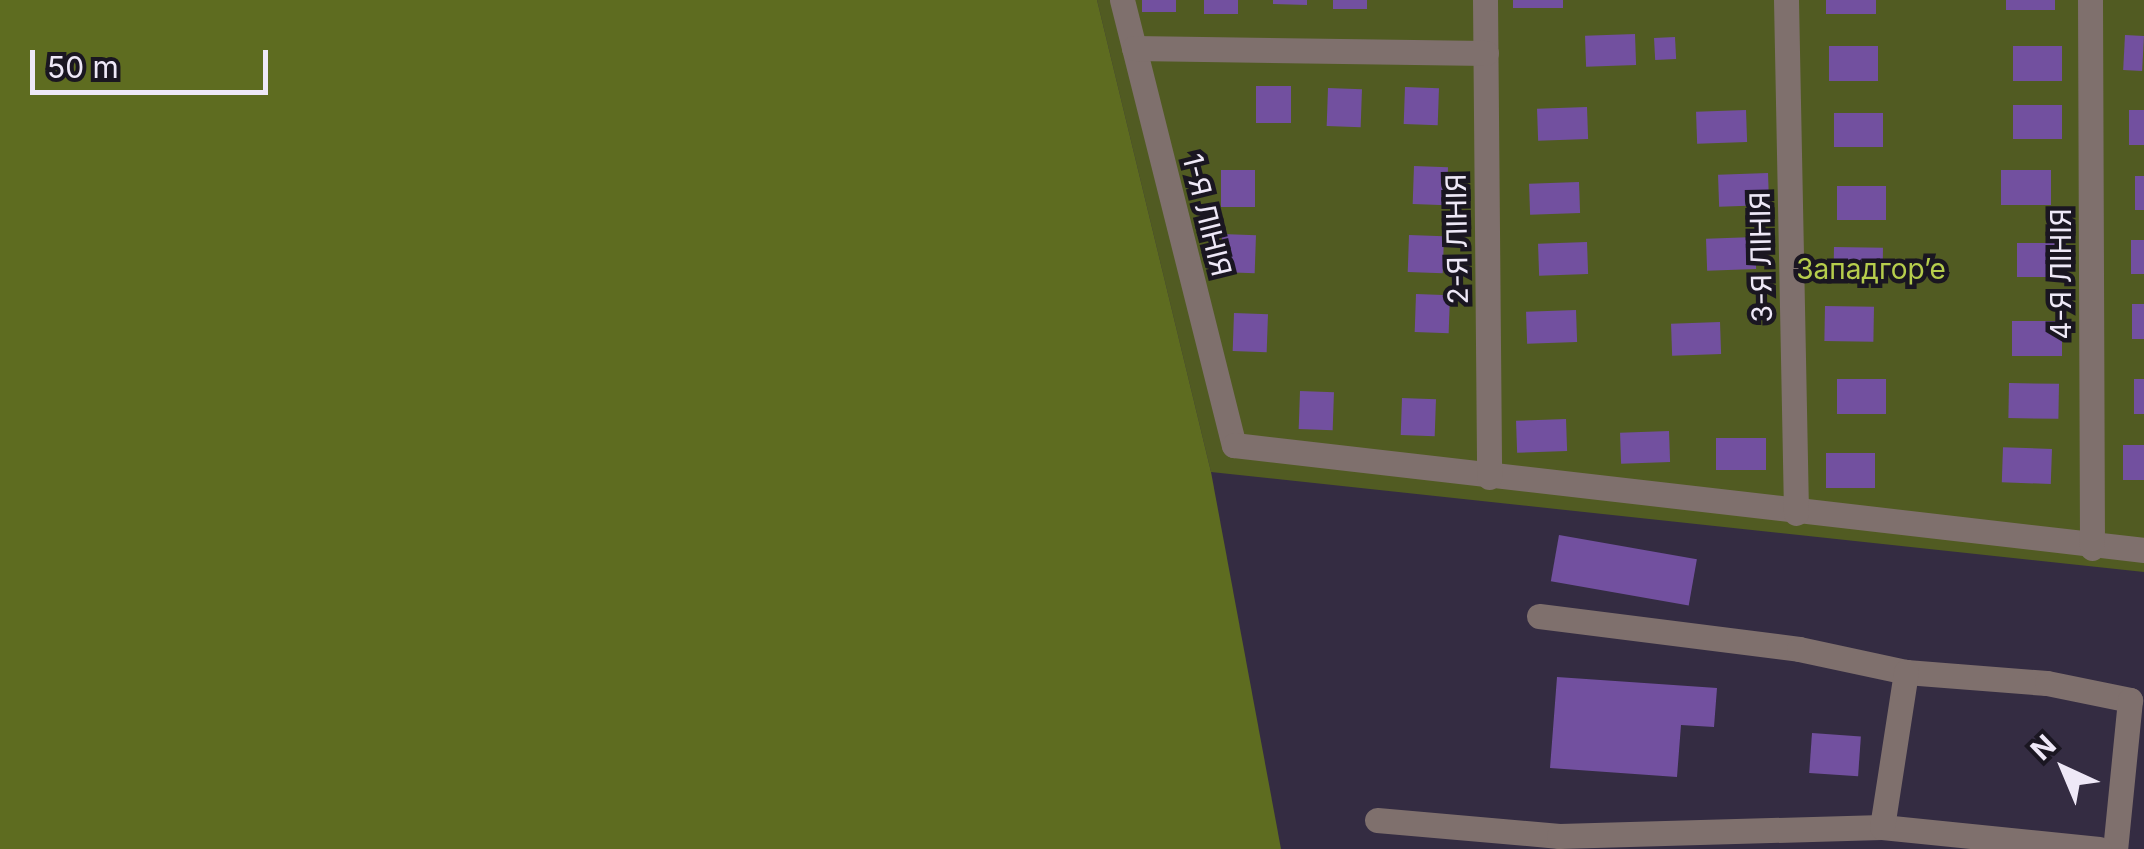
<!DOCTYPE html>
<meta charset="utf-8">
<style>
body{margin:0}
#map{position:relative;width:2144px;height:849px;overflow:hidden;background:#342c42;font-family:Inter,sans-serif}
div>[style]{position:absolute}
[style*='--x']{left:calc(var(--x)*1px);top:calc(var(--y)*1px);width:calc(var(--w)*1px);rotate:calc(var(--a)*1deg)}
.green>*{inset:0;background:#515b22}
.forest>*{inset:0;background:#5e6c20}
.building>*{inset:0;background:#72509f;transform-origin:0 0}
.minor>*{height:25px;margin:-12.5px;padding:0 12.5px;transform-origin:12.5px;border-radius:12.5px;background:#7f706d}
span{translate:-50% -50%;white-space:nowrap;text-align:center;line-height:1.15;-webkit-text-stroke:9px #1a1621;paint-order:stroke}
.street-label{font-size:28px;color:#eee8f7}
.park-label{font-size:28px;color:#b6cd4c}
.north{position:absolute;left:2014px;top:719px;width:100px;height:100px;-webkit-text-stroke:8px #1a1621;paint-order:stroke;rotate:316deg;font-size:28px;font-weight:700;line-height:40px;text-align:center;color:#eee8f7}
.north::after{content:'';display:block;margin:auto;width:35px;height:45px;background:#eee8f7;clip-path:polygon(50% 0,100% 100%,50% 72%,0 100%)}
.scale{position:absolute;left:30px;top:50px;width:238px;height:45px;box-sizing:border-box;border:5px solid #eee8f7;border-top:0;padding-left:12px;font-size:30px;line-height:35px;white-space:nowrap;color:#eee8f7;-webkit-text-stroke:8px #1a1621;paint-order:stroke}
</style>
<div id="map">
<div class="green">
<div style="clip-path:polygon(1097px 0,2144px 0,2144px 572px,1211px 472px)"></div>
</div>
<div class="forest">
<div style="clip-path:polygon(0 0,1097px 0,1211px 472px,1281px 849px,0 849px)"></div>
</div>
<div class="building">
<div style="left:1142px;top:0;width:34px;height:12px"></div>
<div style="left:1204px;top:0;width:34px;height:14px"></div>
<div style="clip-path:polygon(1273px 0,1307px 0,1307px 5px,1273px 4px)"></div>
<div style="left:1333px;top:0;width:34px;height:9px"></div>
<div style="left:1513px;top:0;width:50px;height:8px"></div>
<div style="left:1826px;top:0;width:50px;height:14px"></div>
<div style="left:2006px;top:0;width:49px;height:10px"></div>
<div style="left:1635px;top:34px;width:31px;height:50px;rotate:88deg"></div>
<div style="left:2125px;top:35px;width:19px;height:35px;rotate:3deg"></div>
<div style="left:1675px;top:37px;width:22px;height:21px;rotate:87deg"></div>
<div style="left:1878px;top:46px;width:35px;height:49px;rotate:90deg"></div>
<div style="left:2013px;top:46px;width:49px;height:35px"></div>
<div style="left:1256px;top:86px;width:35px;height:37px"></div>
<div style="left:1405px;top:87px;width:34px;height:37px;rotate:2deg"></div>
<div style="left:1328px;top:88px;width:34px;height:38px;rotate:2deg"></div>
<div style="left:2013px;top:105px;width:49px;height:34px"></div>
<div style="left:1587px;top:107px;width:32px;height:50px;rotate:88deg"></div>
<div style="left:1746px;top:110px;width:32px;height:50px;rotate:88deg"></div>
<div style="left:2129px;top:110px;width:15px;height:35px"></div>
<div style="left:1834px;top:113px;width:49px;height:34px"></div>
<div style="left:1414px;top:166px;width:34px;height:38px;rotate:2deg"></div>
<div style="left:1221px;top:170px;width:34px;height:37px"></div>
<div style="left:2001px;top:170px;width:50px;height:35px"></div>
<div style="left:1768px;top:173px;width:32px;height:50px;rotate:88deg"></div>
<div style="left:2135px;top:176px;width:9px;height:34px"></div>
<div style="left:1579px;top:182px;width:31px;height:50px;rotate:88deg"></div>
<div style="left:1837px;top:186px;width:49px;height:34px"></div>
<div style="left:1222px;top:234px;width:34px;height:38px;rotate:2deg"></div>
<div style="left:1409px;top:235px;width:35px;height:37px;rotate:2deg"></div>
<div style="left:1755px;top:237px;width:32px;height:49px;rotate:88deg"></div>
<div style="left:2131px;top:240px;width:13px;height:34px"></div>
<div style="left:1587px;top:242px;width:32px;height:49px;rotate:88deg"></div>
<div style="left:2017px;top:243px;width:49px;height:34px"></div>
<div style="left:1834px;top:247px;width:49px;height:35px;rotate:1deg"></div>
<div style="left:1416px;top:294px;width:34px;height:38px;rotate:2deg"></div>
<div style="left:2132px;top:304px;width:12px;height:35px"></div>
<div style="left:1825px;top:306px;width:49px;height:35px;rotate:1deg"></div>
<div style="left:1576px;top:310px;width:32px;height:50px;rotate:88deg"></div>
<div style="left:1234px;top:313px;width:34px;height:38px;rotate:2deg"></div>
<div style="left:2012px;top:321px;width:50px;height:35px"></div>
<div style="left:1720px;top:322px;width:32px;height:49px;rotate:88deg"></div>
<div style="left:1837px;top:379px;width:49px;height:35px"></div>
<div style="left:2134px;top:379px;width:10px;height:35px"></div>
<div style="left:2009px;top:383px;width:50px;height:35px;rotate:1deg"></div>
<div style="left:1300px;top:391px;width:34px;height:38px;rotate:2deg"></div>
<div style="left:1402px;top:398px;width:34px;height:37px;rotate:2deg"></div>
<div style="left:1566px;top:419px;width:32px;height:50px;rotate:88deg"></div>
<div style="left:1669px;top:431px;width:31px;height:49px;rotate:88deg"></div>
<div style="left:1766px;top:438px;width:32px;height:50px;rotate:90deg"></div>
<div style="left:2123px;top:445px;width:21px;height:35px"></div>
<div style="left:2052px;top:449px;width:35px;height:49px;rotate:92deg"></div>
<div style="left:1826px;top:453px;width:49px;height:35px"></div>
<div style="left:1559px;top:535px;width:140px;height:47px;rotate:10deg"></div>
<div style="clip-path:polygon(1557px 677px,1717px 688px,1714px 727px,1681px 725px,1677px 777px,1550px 768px)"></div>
<div style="left:1812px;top:733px;width:49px;height:40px;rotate:4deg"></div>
</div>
<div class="minor">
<div style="--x:1122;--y:0;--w:459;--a:75.9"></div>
<div style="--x:1234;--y:445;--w:916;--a:6.58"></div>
<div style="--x:1485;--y:0;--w:477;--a:89.5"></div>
<div style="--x:1786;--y:0;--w:513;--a:88.88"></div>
<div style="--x:2090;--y:0;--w:548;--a:89.79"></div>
<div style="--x:1134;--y:48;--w:352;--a:0.8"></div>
<div style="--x:1539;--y:616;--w:262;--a:7.2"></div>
<div style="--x:1799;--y:649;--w:109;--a:12.1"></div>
<div style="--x:1906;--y:672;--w:141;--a:4.5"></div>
<div style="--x:2047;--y:683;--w:85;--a:11.6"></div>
<div style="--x:2130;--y:700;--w:150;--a:95.7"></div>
<div style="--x:1377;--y:820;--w:183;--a:5"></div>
<div style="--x:1559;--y:836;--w:323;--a:-1.6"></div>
<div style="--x:1882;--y:827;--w:218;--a:5.8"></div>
<div style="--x:1882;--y:827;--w:157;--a:-81.2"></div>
</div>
<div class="street-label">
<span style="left:1207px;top:215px;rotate:76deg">1-Я ЛІНІЯ</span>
<span style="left:1457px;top:239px;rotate:-91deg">2-Я ЛІНІЯ</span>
<span style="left:1761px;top:257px;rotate:-91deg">3-Я ЛІНІЯ</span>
<span style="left:2061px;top:274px;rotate:-90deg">4-Я ЛІНІЯ</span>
</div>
<div class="park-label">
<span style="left:1871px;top:269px">Западгорʼе</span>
</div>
<div class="north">N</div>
<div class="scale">50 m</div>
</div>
